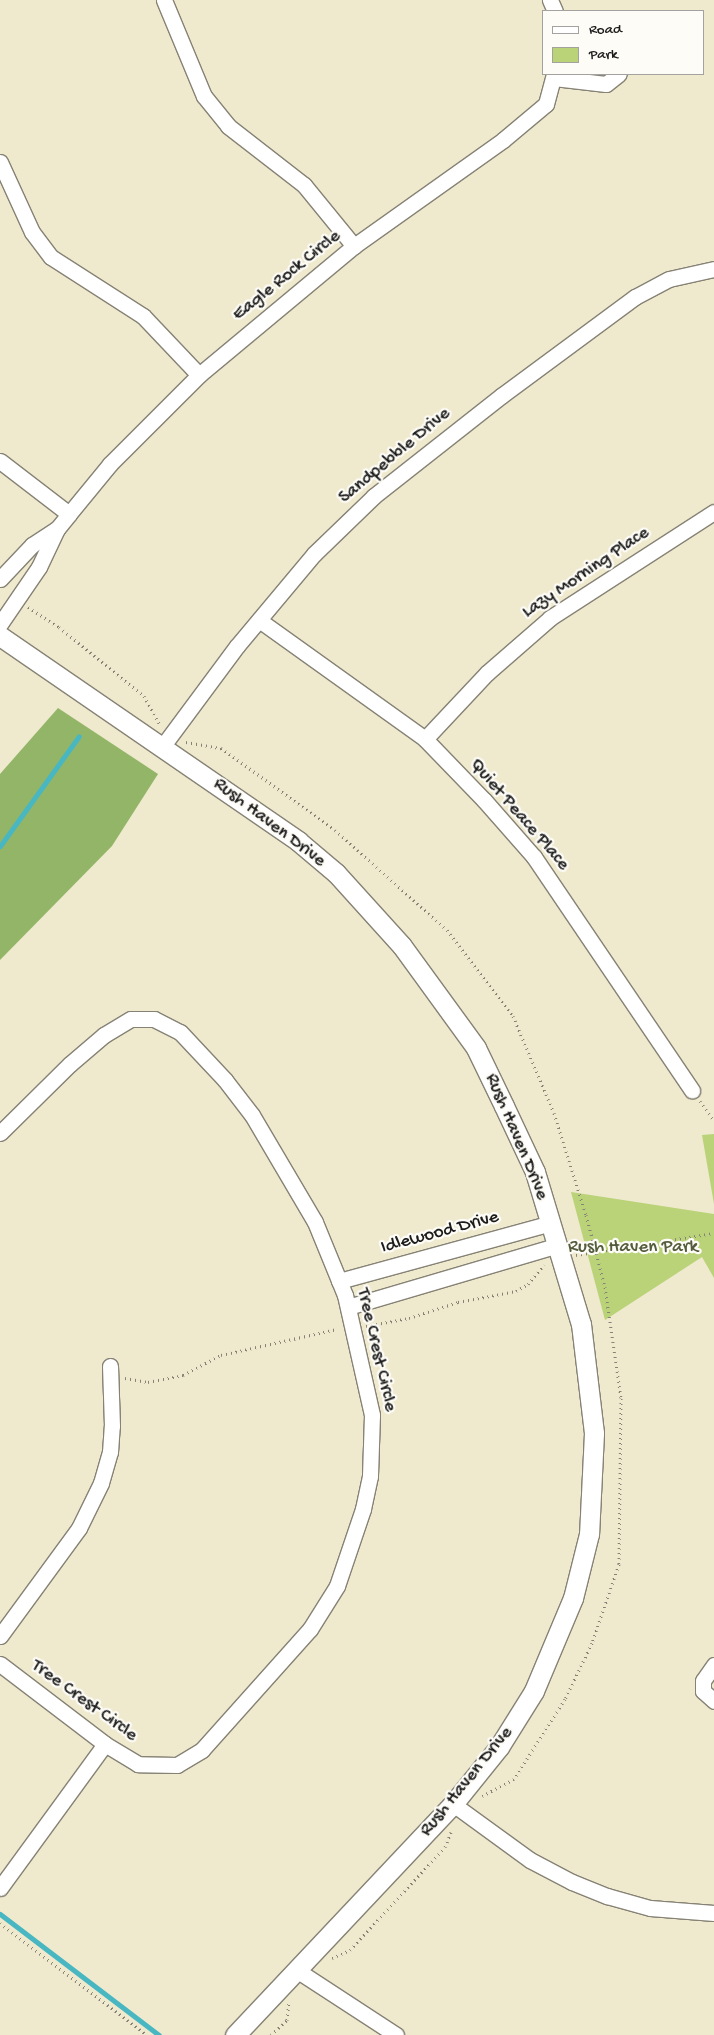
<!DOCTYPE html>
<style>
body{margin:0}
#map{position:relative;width:714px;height:2035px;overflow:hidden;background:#efe9ce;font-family:"Gochi Hand",sans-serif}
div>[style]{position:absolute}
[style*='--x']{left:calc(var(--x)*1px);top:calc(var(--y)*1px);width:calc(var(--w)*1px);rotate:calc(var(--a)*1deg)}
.green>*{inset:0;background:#bad378}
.forest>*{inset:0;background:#93b568}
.stream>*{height:5px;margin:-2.5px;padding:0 2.5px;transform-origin:2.5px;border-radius:2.5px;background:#48b7c1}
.path>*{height:3px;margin-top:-1.5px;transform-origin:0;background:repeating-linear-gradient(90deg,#868275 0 1px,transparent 0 5px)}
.roads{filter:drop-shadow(1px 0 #868275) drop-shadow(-1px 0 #868275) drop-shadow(0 1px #868275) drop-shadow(0 -1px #868275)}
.minor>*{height:15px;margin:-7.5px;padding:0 7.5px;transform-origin:7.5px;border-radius:7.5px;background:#fff}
.tertiary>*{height:19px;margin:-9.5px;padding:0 9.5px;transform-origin:9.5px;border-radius:9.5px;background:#fff}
span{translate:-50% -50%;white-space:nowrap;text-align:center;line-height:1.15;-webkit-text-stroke:4.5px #fdfcf7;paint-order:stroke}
.street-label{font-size:19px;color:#1c1c1c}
.park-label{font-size:19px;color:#535c3c}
.legend{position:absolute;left:542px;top:10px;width:162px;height:65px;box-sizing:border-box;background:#fdfcf7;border:1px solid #a3a29f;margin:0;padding:6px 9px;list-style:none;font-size:15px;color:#1c1c1c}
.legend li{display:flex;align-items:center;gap:10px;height:25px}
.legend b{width:25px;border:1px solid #a3a29f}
</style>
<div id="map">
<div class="green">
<div style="clip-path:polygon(714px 1134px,714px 1204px,702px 1135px)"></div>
<div style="clip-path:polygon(571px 1192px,714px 1214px,714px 1278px,702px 1257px,605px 1320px)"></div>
</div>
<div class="forest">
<div style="clip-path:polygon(58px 708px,158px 774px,112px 846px,0 960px,0 774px)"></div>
</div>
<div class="stream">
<div style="--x:0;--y:846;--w:135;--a:-54.3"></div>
<div style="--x:0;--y:1914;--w:200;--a:37.3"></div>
</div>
<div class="path">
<div style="--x:28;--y:607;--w:37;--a:33"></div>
<div style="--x:59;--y:627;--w:109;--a:39.1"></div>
<div style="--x:144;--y:696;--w:33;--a:61"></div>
<div style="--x:186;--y:742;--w:36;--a:10"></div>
<div style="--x:221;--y:748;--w:140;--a:35.7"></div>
<div style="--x:335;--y:830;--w:150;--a:41.8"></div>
<div style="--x:447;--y:930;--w:108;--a:52.5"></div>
<div style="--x:513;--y:1016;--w:105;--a:67.1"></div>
<div style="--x:554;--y:1113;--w:107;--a:72.6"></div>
<div style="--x:586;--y:1215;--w:74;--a:75.2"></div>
<div style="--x:605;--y:1287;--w:112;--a:81.8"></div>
<div style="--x:621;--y:1398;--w:166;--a:90.7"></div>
<div style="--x:619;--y:1564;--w:83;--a:108.9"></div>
<div style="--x:592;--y:1643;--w:62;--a:115.7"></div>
<div style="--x:565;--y:1699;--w:95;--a:122.5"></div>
<div style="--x:514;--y:1779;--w:36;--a:152"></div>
<div style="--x:700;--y:1101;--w:24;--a:55"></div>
<div style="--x:576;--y:1255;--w:140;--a:-9.1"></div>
<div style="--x:366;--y:1326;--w:44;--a:-10.5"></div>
<div style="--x:409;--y:1318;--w:52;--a:-18.1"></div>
<div style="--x:458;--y:1302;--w:59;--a:-10.7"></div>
<div style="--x:516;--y:1291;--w:14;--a:-30"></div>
<div style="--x:528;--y:1284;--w:25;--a:-50"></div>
<div style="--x:125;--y:1378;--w:23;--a:10"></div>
<div style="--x:148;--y:1382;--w:36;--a:-11"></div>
<div style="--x:183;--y:1375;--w:43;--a:-27.8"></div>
<div style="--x:221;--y:1355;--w:119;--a:-12.6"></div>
<div style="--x:0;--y:1923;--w:185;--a:37.3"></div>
<div style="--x:332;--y:1958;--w:20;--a:-24"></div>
<div style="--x:350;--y:1950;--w:140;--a:-47.3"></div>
<div style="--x:445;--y:1847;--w:16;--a:-68"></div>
<div style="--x:271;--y:2035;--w:22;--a:-43"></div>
<div style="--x:287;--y:2020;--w:18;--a:-84"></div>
</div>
<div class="roads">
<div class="minor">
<div style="--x:164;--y:0;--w:104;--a:67.4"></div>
<div style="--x:204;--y:96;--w:38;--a:51"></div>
<div style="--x:228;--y:126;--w:96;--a:37.8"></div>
<div style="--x:304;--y:185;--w:79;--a:50.7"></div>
<div style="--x:550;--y:0;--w:12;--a:66"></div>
<div style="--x:554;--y:78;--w:52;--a:6.6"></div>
<div style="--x:606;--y:84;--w:16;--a:-38"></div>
<div style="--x:0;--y:162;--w:77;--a:65.4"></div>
<div style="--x:32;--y:232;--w:31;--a:53"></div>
<div style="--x:51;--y:257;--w:109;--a:32.7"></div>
<div style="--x:143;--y:316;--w:81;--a:46.5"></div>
<div style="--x:0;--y:461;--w:87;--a:37.5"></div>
<div style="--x:0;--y:579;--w:47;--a:-46.7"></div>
<div style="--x:32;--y:545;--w:30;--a:-33"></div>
<div style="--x:259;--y:620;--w:204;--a:35.6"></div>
<div style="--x:425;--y:739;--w:85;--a:46"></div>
<div style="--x:484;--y:800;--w:76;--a:48.7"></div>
<div style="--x:534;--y:857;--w:282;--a:55.9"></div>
<div style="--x:0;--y:624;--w:69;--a:-55.6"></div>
<div style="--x:39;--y:567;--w:42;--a:-64.7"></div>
<div style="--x:57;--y:529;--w:19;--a:-51"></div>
<div style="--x:69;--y:514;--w:65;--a:-50.6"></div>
<div style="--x:110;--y:464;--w:126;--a:-45"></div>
<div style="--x:199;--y:375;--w:202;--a:-39.8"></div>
<div style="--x:354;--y:246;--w:183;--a:-35.4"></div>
<div style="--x:503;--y:140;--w:56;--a:-39.9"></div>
<div style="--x:546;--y:104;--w:31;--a:-75"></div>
<div style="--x:425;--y:739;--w:91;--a:-46.8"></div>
<div style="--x:487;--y:673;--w:84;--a:-41.1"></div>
<div style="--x:550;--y:618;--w:195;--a:-32.9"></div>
<div style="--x:162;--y:747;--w:126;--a:-53.4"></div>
<div style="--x:237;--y:646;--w:120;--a:-50.1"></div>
<div style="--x:314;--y:554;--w:83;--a:-44"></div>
<div style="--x:374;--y:496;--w:162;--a:-38.2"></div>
<div style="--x:501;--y:396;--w:167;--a:-36.5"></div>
<div style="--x:635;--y:297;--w:38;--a:-28"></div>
<div style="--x:669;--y:279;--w:46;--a:-12.5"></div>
<div style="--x:0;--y:1133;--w:98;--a:-44.6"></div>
<div style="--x:70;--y:1064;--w:45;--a:-40.5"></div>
<div style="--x:104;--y:1035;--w:31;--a:-31"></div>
<div style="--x:131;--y:1019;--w:23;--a:0"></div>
<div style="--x:154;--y:1019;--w:29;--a:27"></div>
<div style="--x:180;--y:1032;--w:66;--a:46.8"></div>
<div style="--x:225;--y:1080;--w:44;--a:52.4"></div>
<div style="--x:252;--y:1115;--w:124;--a:59.5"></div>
<div style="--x:315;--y:1222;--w:79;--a:67.7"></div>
<div style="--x:345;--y:1295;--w:123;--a:77.3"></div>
<div style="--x:372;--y:1415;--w:61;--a:91.9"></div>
<div style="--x:370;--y:1476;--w:34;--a:102"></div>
<div style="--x:363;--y:1509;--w:81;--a:108.7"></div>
<div style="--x:337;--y:1586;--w:51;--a:122.1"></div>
<div style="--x:310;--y:1629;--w:162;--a:131.8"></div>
<div style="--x:202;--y:1750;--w:29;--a:149"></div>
<div style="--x:177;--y:1765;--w:39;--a:-179"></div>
<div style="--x:138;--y:1764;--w:39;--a:-149"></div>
<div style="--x:105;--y:1744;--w:132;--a:-142.7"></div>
<div style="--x:339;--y:1281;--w:220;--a:-15.3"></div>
<div style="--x:348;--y:1307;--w:219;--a:-16.4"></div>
<div style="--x:0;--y:1636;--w:134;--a:-53.8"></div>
<div style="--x:79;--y:1528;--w:50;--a:-63.9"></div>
<div style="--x:101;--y:1483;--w:32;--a:-74"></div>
<div style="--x:110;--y:1452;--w:26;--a:-86"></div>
<div style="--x:112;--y:1426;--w:60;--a:-91.9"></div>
<div style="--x:714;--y:1665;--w:19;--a:125"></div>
<div style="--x:703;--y:1681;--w:10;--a:90"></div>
<div style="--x:703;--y:1691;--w:15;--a:42"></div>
<div style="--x:453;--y:1804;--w:95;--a:36"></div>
<div style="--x:530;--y:1860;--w:47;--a:27.6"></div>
<div style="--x:572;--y:1882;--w:38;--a:22"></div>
<div style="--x:607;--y:1896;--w:45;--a:15.6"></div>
<div style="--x:650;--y:1908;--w:64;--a:4.5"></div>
<div style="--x:0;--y:1888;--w:178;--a:-53.9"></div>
<div style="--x:298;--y:1971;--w:117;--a:33.1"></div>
</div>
<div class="tertiary">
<div style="--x:0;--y:636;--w:362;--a:34.5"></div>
<div style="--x:298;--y:841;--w:50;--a:40.1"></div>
<div style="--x:336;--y:873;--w:98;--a:47.9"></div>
<div style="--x:402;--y:946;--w:126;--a:54"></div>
<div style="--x:476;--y:1048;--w:64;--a:64.2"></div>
<div style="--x:504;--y:1106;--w:73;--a:64.8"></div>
<div style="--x:535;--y:1172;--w:159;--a:73.2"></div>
<div style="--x:581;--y:1324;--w:110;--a:83.2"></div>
<div style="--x:594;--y:1433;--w:101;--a:92.8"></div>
<div style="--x:589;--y:1534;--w:66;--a:104"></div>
<div style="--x:573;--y:1598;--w:101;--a:112.8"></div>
<div style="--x:534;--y:1691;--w:66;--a:122"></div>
<div style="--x:499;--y:1747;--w:73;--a:128.9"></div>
<div style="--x:453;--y:1804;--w:318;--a:133.3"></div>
</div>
</div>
<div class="street-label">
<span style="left:287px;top:276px;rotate:-39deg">Eagle Rock Circle</span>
<span style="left:395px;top:456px;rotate:-40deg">Sandpebble Drive</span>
<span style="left:586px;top:573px;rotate:-34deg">Lazy Morning Place</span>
<span style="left:519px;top:815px;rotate:49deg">Quiet Peace Place</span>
<span style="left:269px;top:823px;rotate:37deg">Rush Haven Drive</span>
<span style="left:516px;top:1137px;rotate:67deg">Rush Haven Drive</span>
<span style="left:440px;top:1233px;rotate:-15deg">Idlewood Drive</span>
<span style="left:376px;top:1350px;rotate:77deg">Tree Crest Circle</span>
<span style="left:84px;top:1701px;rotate:36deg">Tree Crest Circle</span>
<span style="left:467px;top:1782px;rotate:-51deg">Rush Haven Drive</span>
</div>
<div class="park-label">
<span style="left:633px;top:1248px">Rush Haven Park</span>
</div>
<ul class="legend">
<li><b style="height:6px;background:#fff"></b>Road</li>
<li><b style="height:14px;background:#bad378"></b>Park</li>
</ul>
</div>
